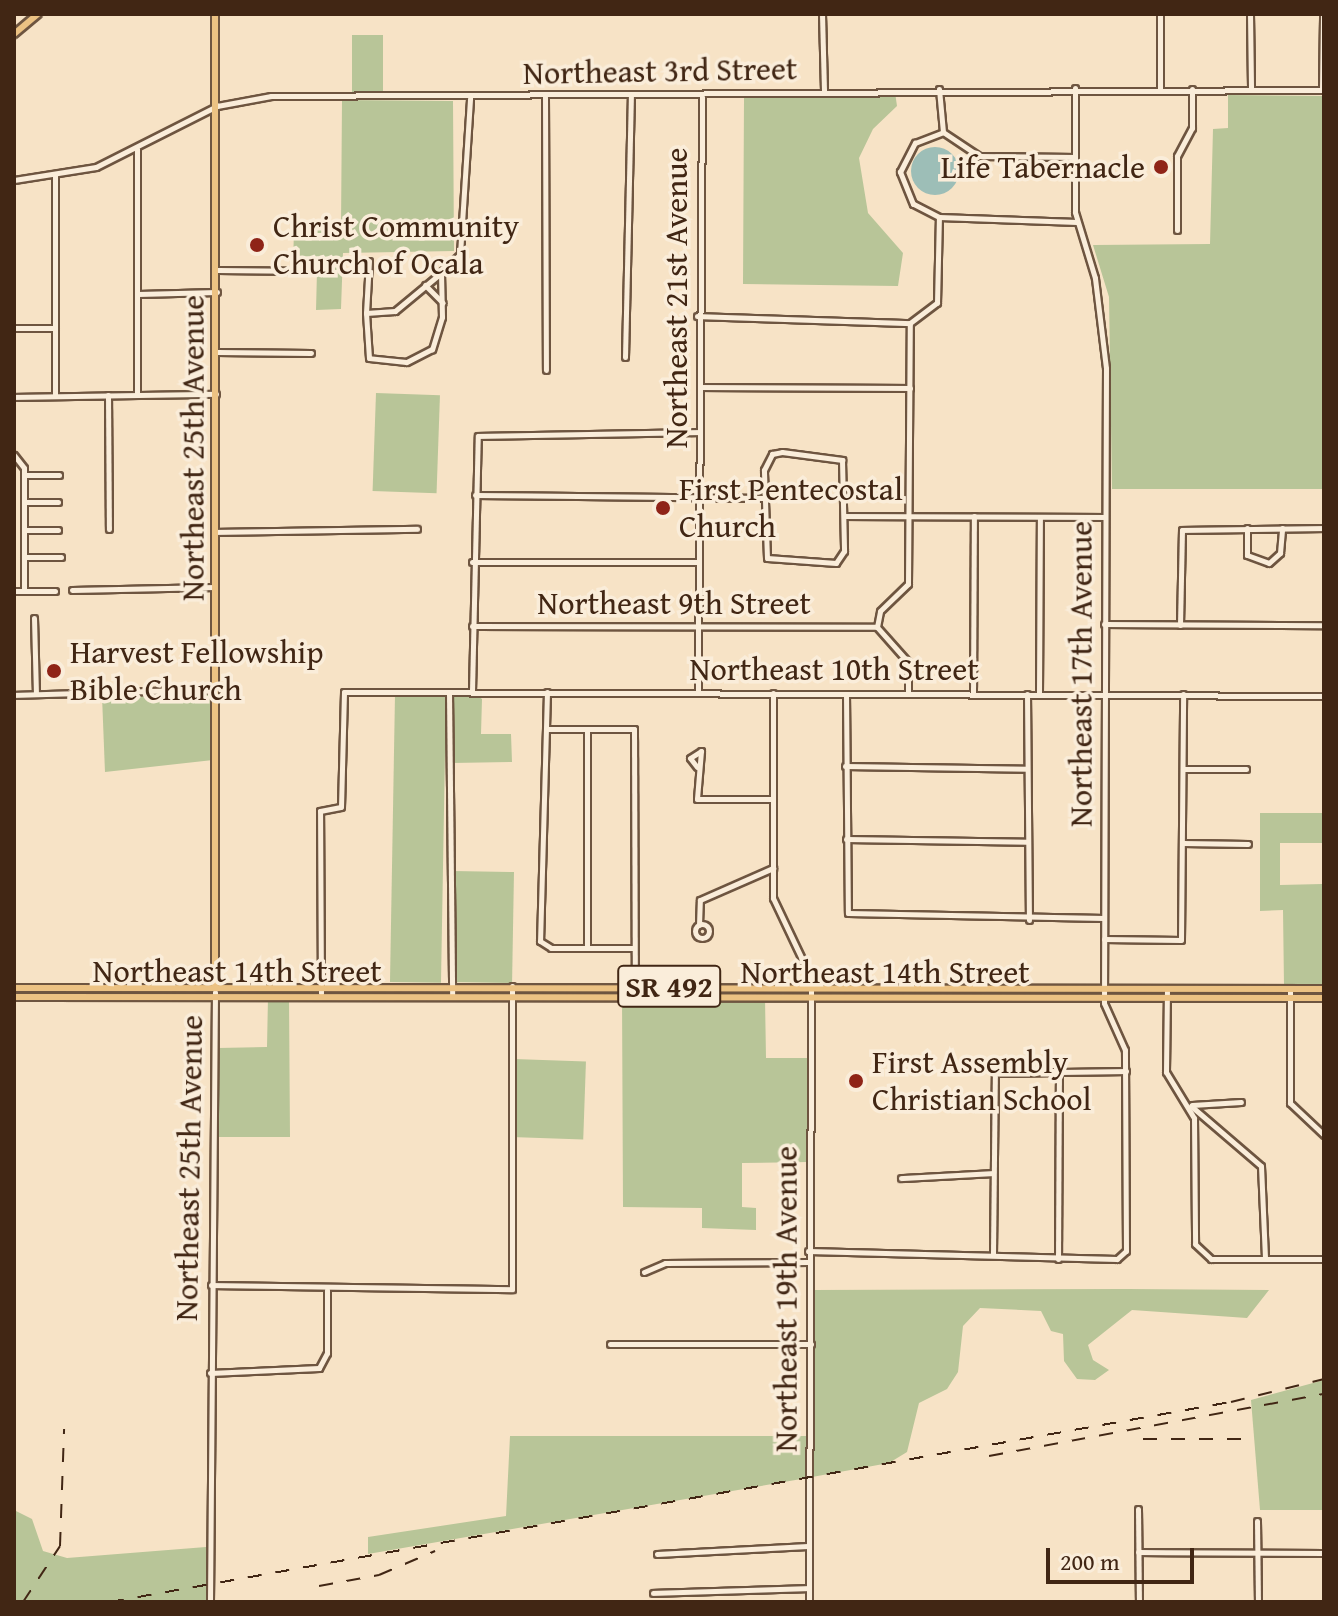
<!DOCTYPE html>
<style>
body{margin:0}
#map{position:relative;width:1338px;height:1616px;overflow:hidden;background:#f7e3c6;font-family:"Gentium Book Plus",serif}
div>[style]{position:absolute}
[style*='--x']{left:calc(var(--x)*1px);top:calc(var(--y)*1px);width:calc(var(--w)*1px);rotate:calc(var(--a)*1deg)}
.green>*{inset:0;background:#b8c598;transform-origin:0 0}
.water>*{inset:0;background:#9dbeb7}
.round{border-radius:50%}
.roads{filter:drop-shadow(2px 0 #6e5540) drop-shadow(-2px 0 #6e5540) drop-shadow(0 2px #6e5540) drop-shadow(0 -2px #6e5540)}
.minor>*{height:5px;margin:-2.5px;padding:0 2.5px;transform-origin:2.5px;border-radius:2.5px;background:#faedda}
.minor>.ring{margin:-2.5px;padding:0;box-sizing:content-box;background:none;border:5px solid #faedda;border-radius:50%}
.major>*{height:6px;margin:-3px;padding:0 3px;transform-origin:3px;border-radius:3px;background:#ecc283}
.rail>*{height:2px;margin-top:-1px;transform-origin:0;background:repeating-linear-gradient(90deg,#412614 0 14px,transparent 0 28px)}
.dots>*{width:22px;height:22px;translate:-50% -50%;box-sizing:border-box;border:4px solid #faedda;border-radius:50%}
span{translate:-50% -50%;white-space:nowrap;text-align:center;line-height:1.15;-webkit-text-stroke:7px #faedda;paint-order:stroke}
.shield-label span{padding:2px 6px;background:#faedda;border:2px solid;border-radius:6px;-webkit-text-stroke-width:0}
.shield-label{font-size:30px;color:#412614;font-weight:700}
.street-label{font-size:32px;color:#412614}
.poi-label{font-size:32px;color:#412614}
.right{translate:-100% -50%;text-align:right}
.left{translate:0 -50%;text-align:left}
.frame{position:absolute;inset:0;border:16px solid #412614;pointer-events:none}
.scale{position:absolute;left:1046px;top:1548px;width:148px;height:36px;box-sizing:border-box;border:4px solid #412614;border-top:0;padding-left:10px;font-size:24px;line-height:28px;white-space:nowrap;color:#412614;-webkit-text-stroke:6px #faedda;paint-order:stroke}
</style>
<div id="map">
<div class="green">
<div style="left:352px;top:35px;width:31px;height:59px"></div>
<div style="clip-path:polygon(895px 92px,897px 106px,873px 129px,859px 158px,868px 213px,903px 253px,898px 286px,743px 284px,744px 98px)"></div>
<div style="clip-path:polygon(1228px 95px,1324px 96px,1324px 489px,1112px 489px,1109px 297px,1093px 245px,1210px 244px,1213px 129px,1228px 128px)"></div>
<div style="clip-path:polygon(342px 100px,453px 101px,454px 251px,343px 253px,341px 309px,316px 310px,317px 271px,293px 267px,294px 228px,341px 227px)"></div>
<div style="left:376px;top:393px;width:64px;height:98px;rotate:2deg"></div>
<div style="clip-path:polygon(214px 694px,213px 760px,105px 772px,102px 696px)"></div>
<div style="clip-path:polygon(475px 694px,482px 699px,481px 734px,511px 734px,512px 762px,452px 763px,451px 695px)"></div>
<div style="left:395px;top:695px;width:51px;height:287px;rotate:1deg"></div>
<div style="clip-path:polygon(evenodd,1260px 813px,1324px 813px,1324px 986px,1284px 986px,1283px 910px,1260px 911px,1260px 813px,1280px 843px,1322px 843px,1322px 884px,1280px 885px,1280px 843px)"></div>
<div style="left:453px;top:871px;width:61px;height:111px;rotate:1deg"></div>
<div style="clip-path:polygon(268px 997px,289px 997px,290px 1137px,216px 1137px,218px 1048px,267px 1047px)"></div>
<div style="clip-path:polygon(622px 997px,765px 998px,766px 1058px,807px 1058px,807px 1162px,742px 1163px,742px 1207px,756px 1208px,756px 1230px,702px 1228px,702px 1208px,623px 1207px)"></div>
<div style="left:514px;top:1059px;width:72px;height:78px;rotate:2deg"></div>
<div style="clip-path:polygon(814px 1290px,1127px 1289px,1269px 1290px,1247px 1318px,1132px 1310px,1088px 1345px,1093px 1360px,1109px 1370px,1095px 1380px,1077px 1379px,1064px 1361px,1063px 1334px,1051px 1331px,1041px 1311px,980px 1308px,963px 1326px,958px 1372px,947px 1389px,919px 1403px,907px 1452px,889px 1463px,812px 1477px)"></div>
<div style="clip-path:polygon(1324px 1380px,1324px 1510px,1260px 1510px,1251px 1400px)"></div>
<div style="clip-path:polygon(510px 1436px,807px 1436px,807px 1478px,368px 1554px,368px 1537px,506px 1516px)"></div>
<div style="clip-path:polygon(14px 1510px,32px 1519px,43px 1551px,67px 1558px,206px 1547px,206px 1602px,14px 1602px)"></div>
</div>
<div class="water">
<div class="round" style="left:911px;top:147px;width:48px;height:48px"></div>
</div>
<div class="roads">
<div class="minor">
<div style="--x:822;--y:14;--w:77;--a:88.5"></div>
<div style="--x:1250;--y:14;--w:76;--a:89.2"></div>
<div style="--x:939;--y:89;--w:43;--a:84.7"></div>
<div style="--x:1160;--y:89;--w:75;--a:-90"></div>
<div style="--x:1322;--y:90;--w:76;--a:-89.2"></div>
<div style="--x:545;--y:97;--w:273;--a:89.8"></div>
<div style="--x:943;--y:132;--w:43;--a:33.7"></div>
<div style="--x:979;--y:156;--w:96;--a:0.6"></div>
<div style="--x:137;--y:149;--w:246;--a:90"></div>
<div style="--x:14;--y:180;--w:83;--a:-9"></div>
<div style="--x:96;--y:167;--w:136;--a:-26.8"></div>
<div style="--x:217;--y:106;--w:55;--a:-10.5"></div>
<div style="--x:271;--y:96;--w:1053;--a:-0.33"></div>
<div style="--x:939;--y:217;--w:138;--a:2.1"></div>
<div style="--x:1177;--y:230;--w:74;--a:-90"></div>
<div style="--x:1177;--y:156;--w:32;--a:-62"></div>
<div style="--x:1192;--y:128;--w:39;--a:-90"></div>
<div style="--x:218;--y:270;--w:93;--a:0.6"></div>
<div style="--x:441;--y:272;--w:26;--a:-43"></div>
<div style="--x:460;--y:254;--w:156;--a:-86.3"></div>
<div style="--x:441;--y:273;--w:44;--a:88.7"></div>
<div style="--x:442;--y:317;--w:34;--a:107"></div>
<div style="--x:432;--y:349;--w:29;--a:153"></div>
<div style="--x:406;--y:362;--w:37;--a:-174"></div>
<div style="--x:369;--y:358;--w:45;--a:-93.8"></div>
<div style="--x:366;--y:313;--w:29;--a:-4"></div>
<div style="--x:395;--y:311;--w:60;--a:-39.6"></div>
<div style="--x:425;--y:285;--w:25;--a:45"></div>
<div style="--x:138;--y:294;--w:79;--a:-1.5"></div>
<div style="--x:366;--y:313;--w:52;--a:-86.7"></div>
<div style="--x:697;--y:316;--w:213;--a:1.9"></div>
<div style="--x:14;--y:328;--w:41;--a:0"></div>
<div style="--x:217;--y:352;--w:94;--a:0.6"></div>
<div style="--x:625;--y:357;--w:260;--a:-88.7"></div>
<div style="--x:700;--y:387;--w:210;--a:0.3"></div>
<div style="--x:108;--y:395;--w:134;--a:89.6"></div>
<div style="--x:55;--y:396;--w:222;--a:-90"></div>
<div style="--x:14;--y:397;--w:202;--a:-0.9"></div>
<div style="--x:782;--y:452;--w:61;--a:7.6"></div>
<div style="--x:842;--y:460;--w:91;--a:88.7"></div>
<div style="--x:844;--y:551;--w:14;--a:124"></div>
<div style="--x:836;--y:563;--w:69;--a:-175.9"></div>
<div style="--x:767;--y:558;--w:88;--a:-92"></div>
<div style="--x:764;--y:470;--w:18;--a:-63"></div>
<div style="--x:772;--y:454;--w:10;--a:-11"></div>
<div style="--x:14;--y:455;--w:16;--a:52"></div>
<div style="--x:24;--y:468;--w:123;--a:90"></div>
<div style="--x:24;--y:475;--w:35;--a:0"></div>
<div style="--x:475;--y:495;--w:289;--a:0.6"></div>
<div style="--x:24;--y:502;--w:34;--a:0"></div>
<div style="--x:844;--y:516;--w:261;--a:0.2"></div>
<div style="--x:1247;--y:528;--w:27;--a:90"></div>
<div style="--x:1247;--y:555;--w:23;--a:20"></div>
<div style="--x:1269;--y:563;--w:15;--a:-42"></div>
<div style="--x:1280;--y:553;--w:25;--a:-85"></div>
<div style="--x:24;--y:530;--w:34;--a:0"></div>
<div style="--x:215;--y:532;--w:202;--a:-0.9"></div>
<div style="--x:24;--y:557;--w:37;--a:0"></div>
<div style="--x:472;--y:562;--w:227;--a:0"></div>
<div style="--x:72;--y:590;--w:143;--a:-1.2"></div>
<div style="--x:14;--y:591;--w:41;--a:0"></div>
<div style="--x:34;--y:618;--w:76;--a:88.5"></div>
<div style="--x:1104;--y:624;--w:220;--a:0.3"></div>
<div style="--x:1180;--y:625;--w:95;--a:-88.8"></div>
<div style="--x:1182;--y:530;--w:142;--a:-0.8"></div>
<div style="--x:472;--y:626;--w:405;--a:0.1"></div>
<div style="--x:472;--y:691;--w:255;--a:-88.7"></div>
<div style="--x:478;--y:436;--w:222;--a:-1"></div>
<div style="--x:547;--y:692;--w:249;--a:91.6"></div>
<div style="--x:540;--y:941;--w:13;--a:32"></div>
<div style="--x:551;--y:948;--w:83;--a:0"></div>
<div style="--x:449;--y:693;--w:301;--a:89.4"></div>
<div style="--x:698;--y:693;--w:596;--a:-89.62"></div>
<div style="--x:773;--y:693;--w:205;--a:90"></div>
<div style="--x:773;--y:898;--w:89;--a:64.6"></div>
<div style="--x:811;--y:978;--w:624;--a:90.18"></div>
<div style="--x:973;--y:693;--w:177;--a:-89.7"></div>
<div style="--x:846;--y:694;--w:219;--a:89.5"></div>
<div style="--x:848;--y:913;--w:256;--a:1.1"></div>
<div style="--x:908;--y:694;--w:32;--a:-90"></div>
<div style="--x:908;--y:662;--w:47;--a:-131.5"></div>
<div style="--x:877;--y:627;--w:16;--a:-79"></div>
<div style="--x:880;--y:611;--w:39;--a:-44"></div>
<div style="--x:908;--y:584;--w:261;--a:-89.6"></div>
<div style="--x:910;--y:323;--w:34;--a:-37"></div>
<div style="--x:937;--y:303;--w:86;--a:-88.7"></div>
<div style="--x:939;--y:217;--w:29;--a:-153"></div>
<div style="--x:913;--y:204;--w:35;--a:-112"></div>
<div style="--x:900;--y:172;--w:33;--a:-63"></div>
<div style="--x:915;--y:143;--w:30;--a:-21"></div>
<div style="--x:1027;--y:694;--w:226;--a:89.5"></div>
<div style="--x:1039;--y:694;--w:177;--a:-89.7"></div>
<div style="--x:14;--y:695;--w:202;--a:-1.7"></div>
<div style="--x:548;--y:729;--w:86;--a:0"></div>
<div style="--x:634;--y:729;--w:261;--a:89.8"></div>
<div style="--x:845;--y:766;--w:182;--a:0.9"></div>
<div style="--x:697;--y:767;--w:11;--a:-128"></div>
<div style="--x:690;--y:758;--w:13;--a:-32"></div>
<div style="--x:701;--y:751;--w:48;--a:94.8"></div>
<div style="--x:697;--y:799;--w:76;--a:0"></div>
<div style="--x:1183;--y:769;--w:63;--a:0"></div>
<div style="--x:846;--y:839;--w:181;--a:0.9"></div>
<div style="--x:1183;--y:843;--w:65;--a:0.9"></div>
<div class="ring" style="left:695px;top:924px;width:9px;height:9px"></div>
<div style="--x:699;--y:925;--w:25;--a:-88"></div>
<div style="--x:700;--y:900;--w:80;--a:-23.7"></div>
<div style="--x:1104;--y:939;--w:77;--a:0.7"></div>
<div style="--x:1181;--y:940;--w:246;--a:-89.5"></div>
<div style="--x:587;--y:948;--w:219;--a:-90"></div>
<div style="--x:1167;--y:989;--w:83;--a:90.7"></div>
<div style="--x:1166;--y:1072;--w:54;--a:58.7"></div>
<div style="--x:1194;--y:1118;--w:126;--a:89.5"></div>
<div style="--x:1195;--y:1244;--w:22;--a:43"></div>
<div style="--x:1211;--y:1259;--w:113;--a:0"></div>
<div style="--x:1290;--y:989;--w:114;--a:90"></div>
<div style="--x:1290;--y:1103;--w:47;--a:43.3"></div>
<div style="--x:321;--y:993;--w:182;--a:-90.3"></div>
<div style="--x:320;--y:811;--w:21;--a:-11"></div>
<div style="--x:341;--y:807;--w:115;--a:-88.5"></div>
<div style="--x:344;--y:692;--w:980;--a:0.23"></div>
<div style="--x:1192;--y:1105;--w:49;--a:-3.5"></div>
<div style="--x:1191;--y:1106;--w:92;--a:40.6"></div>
<div style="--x:1261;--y:1166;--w:93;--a:87.5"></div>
<div style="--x:901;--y:1178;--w:91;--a:-3.1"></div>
<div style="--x:808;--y:1251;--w:309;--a:1.5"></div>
<div style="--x:1117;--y:1259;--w:12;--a:-42"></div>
<div style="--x:1126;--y:1251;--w:201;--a:-90.3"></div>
<div style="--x:1125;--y:1050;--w:51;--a:-114.1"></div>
<div style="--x:1104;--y:1003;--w:635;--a:-89.82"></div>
<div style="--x:1106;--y:368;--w:91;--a:-97"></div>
<div style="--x:1095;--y:278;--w:69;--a:-106.9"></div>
<div style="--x:1075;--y:212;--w:124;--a:-90"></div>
<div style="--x:993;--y:1254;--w:181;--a:-89.4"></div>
<div style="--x:995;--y:1073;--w:131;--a:-0.9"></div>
<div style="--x:1058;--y:1259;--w:189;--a:-89.7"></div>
<div style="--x:644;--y:1272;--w:23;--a:-23"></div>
<div style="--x:665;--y:1263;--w:144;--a:-0.4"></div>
<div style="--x:211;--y:1285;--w:301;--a:0.8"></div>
<div style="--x:512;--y:1289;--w:303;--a:-90"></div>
<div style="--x:610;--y:1344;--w:201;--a:0"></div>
<div style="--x:210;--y:1373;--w:109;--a:-2.6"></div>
<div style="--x:319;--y:1368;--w:17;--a:-62"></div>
<div style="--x:327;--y:1353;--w:63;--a:-90"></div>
<div style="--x:1138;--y:1509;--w:93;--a:89.4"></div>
<div style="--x:1257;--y:1521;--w:81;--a:89.3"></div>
<div style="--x:1138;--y:1552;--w:186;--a:0.3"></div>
<div style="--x:657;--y:1554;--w:151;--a:-3"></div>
<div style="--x:653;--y:1593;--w:156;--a:-1.8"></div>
<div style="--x:210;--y:1602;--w:610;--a:-89.53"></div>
</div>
<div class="major">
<div style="--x:215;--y:14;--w:971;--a:90"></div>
<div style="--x:14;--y:34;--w:31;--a:-40"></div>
<div style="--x:14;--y:988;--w:1310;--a:0.04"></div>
<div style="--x:14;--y:997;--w:1310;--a:0.04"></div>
</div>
</div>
<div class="rail">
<div style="--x:1143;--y:1439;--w:98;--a:0"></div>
<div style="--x:989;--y:1456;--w:341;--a:-10.5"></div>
<div style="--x:319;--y:1586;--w:61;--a:-10.4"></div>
<div style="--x:379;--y:1575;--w:61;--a:-23.2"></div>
<div style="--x:23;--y:1602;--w:67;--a:-56.5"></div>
<div style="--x:60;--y:1546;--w:117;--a:-88"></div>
<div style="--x:110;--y:1602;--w:1139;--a:-10.12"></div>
<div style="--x:1231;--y:1402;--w:96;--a:-13.9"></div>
</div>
<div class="dots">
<div style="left:1161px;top:167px;background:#8f2418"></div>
<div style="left:257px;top:245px;background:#8f2418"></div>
<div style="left:663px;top:508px;background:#8f2418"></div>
<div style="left:54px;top:671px;background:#8f2418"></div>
<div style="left:856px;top:1081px;background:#8f2418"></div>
</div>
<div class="shield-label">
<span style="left:669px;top:986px">SR 492</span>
</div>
<div class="street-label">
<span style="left:660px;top:71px;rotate:-1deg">Northeast 3rd Street</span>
<span style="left:676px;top:298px;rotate:-90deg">Northeast 21st Avenue</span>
<span style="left:193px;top:448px;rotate:-90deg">Northeast 25th Avenue</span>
<span style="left:674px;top:603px">Northeast 9th Street</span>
<span style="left:834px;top:669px">Northeast 10th Street</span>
<span style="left:1081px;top:674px;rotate:-90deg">Northeast 17th Avenue</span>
<span style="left:237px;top:971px">Northeast 14th Street</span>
<span style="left:885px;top:972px">Northeast 14th Street</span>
<span style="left:189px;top:1168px;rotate:-89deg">Northeast 25th Avenue</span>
<span style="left:786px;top:1299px;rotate:-90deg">Northeast 19th Avenue</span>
</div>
<div class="poi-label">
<span class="right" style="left:1145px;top:167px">Life Tabernacle</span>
<span class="left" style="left:273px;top:245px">Christ Community<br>Church of Ocala</span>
<span class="left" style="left:679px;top:508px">First Pentecostal<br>Church</span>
<span class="left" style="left:70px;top:671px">Harvest Fellowship<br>Bible Church</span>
<span class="left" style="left:872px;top:1081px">First Assembly<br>Christian School</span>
</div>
<div class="frame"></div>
<div class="scale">200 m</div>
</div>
